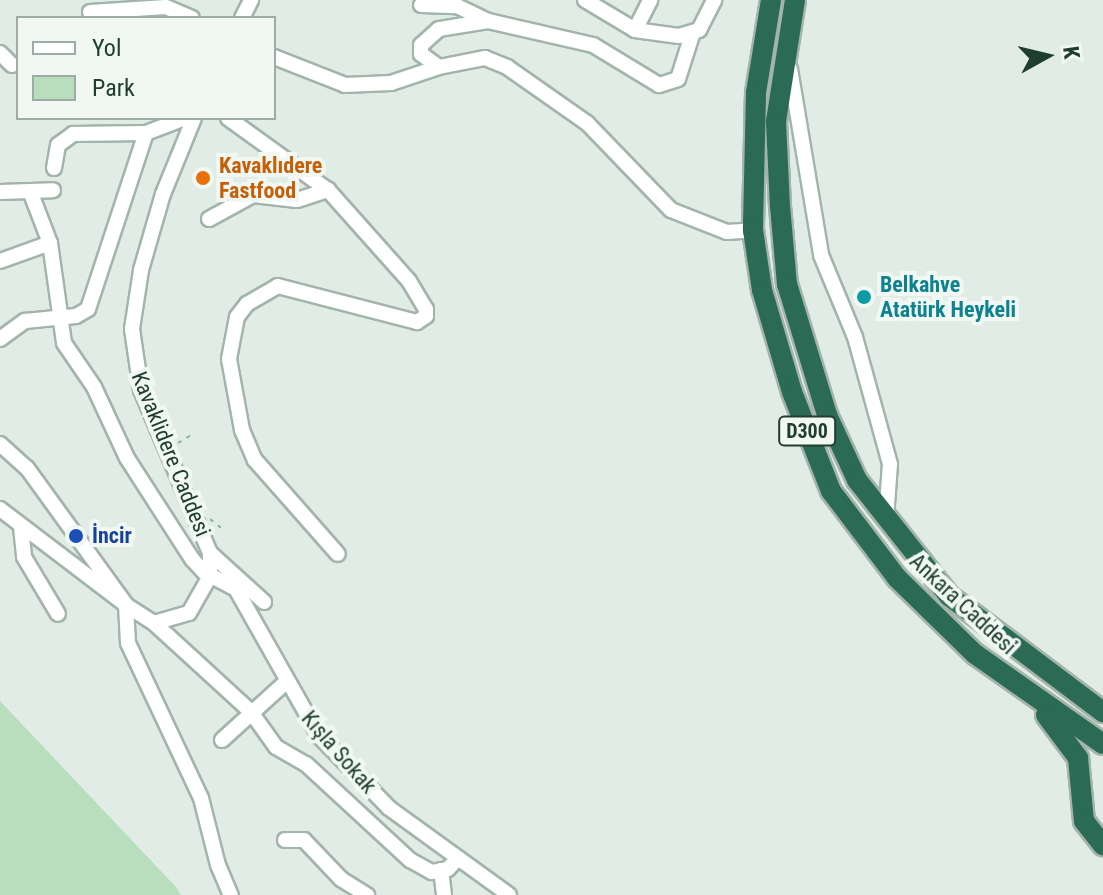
<!DOCTYPE html>
<meta charset="utf-8">
<style>
body{margin:0}
#map{position:relative;width:1103px;height:895px;overflow:hidden;background:#e0ece5;font-family:"Roboto Condensed",sans-serif}
div>[style]{position:absolute}
[style*='--x']{left:calc(var(--x)*1px);top:calc(var(--y)*1px);width:calc(var(--w)*1px);rotate:calc(var(--a)*1deg)}
.green>*{inset:0;background:#b8debd}
.path>*{height:2px;margin-top:-1px;transform-origin:0;background:repeating-linear-gradient(90deg,#80b19a 0 4px,transparent 0 10px)}
.roads{filter:drop-shadow(2px 0 #a3b4ab) drop-shadow(-2px 0 #a3b4ab) drop-shadow(0 2px #a3b4ab) drop-shadow(0 -2px #a3b4ab)}
.minor>*{height:14px;margin:-7px;padding:0 7px;transform-origin:7px;border-radius:7px;background:#fff}
.highway>*{height:20px;margin:-10px;padding:0 10px;transform-origin:10px;border-radius:10px;background:#2b6a54}
.dots>*{width:22px;height:22px;translate:-50% -50%;box-sizing:border-box;border:4px solid #f1f8f4;border-radius:50%}
span{translate:-50% -50%;white-space:nowrap;text-align:center;line-height:1.15;-webkit-text-stroke:8px #f1f8f4;paint-order:stroke}
.shield-label span{padding:2px 6px;background:#f1f8f4;border:2px solid;border-radius:6px;-webkit-text-stroke-width:0}
.shield-label{font-size:20px;color:#203d31;font-weight:700}
.food-label{font-size:22px;color:#c56008;font-weight:700}
.left{translate:0 -50%;text-align:left}
.culture-label{font-size:22px;color:#0d838f;font-weight:700}
.street-label{font-size:22px;color:#203d31}
.transit-label{font-size:22px;color:#164399;font-weight:700}
.legend{position:absolute;left:16px;top:16px;width:260px;height:104px;box-sizing:border-box;background:#f1f8f4;border:2px solid #9dada6;margin:0;padding:10px 14px;list-style:none;font-size:24px;color:#203d31}
.legend li{display:flex;align-items:center;gap:16px;height:40px}
.legend b{width:40px;border:2px solid #9dada6}
.north{position:absolute;left:1007px;top:16px;width:80px;height:80px;-webkit-text-stroke:6px #f1f8f4;paint-order:stroke;rotate:82deg;font-size:22px;font-weight:700;line-height:32px;text-align:center;color:#203d31}
.north::after{content:'';display:block;margin:auto;width:28px;height:36px;background:#203d31;clip-path:polygon(50% 0,100% 100%,50% 72%,0 100%)}
</style>
<div id="map">
<div class="green">
<div style="clip-path:polygon(0 701px,175px 886px,181px 895px,0 895px)"></div>
</div>
<div class="path">
<div style="--x:178;--y:443;--w:17;--a:-31"></div>
<div style="--x:210;--y:519;--w:14;--a:39"></div>
</div>
<div class="roads">
<div class="minor">
<div style="--x:585;--y:0;--w:58;--a:31"></div>
<div style="--x:635;--y:30;--w:44;--a:7.8"></div>
<div style="--x:679;--y:36;--w:21;--a:-17"></div>
<div style="--x:699;--y:30;--w:34;--a:-63"></div>
<div style="--x:421;--y:5;--w:36;--a:2"></div>
<div style="--x:457;--y:6;--w:34;--a:26"></div>
<div style="--x:90;--y:12;--w:76;--a:-3.8"></div>
<div style="--x:166;--y:7;--w:28;--a:23"></div>
<div style="--x:242;--y:18;--w:20;--a:-63"></div>
<div style="--x:635;--y:30;--w:34;--a:-63"></div>
<div style="--x:692;--y:35;--w:46;--a:107.7"></div>
<div style="--x:678;--y:79;--w:20;--a:162"></div>
<div style="--x:659;--y:85;--w:77;--a:-148.8"></div>
<div style="--x:593;--y:45;--w:108;--a:-167.1"></div>
<div style="--x:488;--y:21;--w:50;--a:170.7"></div>
<div style="--x:439;--y:29;--w:24;--a:138"></div>
<div style="--x:421;--y:45;--w:9;--a:90"></div>
<div style="--x:421;--y:54;--w:22;--a:36"></div>
<div style="--x:439;--y:67;--w:47;--a:-11.1"></div>
<div style="--x:485;--y:58;--w:24;--a:22"></div>
<div style="--x:507;--y:67;--w:98;--a:35"></div>
<div style="--x:587;--y:123;--w:121;--a:46"></div>
<div style="--x:671;--y:210;--w:60;--a:21.4"></div>
<div style="--x:727;--y:232;--w:26;--a:-4"></div>
<div style="--x:0;--y:53;--w:17;--a:45"></div>
<div style="--x:274;--y:57;--w:76;--a:21.5"></div>
<div style="--x:345;--y:85;--w:46;--a:-2.5"></div>
<div style="--x:391;--y:83;--w:51;--a:-18.4"></div>
<div style="--x:790;--y:69;--w:189;--a:80.5"></div>
<div style="--x:821;--y:255;--w:89;--a:67.5"></div>
<div style="--x:855;--y:337;--w:132;--a:74.6"></div>
<div style="--x:890;--y:464;--w:54;--a:94.2"></div>
<div style="--x:228;--y:118;--w:123;--a:35.8"></div>
<div style="--x:328;--y:190;--w:122;--a:48.3"></div>
<div style="--x:409;--y:281;--w:33;--a:59"></div>
<div style="--x:426;--y:309;--w:7;--a:90"></div>
<div style="--x:426;--y:316;--w:11;--a:146"></div>
<div style="--x:417;--y:322;--w:144;--a:-165.5"></div>
<div style="--x:278;--y:286;--w:36;--a:150"></div>
<div style="--x:247;--y:304;--w:16;--a:128"></div>
<div style="--x:237;--y:317;--w:43;--a:100.8"></div>
<div style="--x:229;--y:359;--w:72;--a:79.6"></div>
<div style="--x:242;--y:430;--w:33;--a:67"></div>
<div style="--x:255;--y:460;--w:125;--a:48.6"></div>
<div style="--x:54;--y:168;--w:23;--a:-80"></div>
<div style="--x:58;--y:145;--w:19;--a:-36"></div>
<div style="--x:73;--y:134;--w:73;--a:-0.8"></div>
<div style="--x:146;--y:133;--w:42;--a:-21"></div>
<div style="--x:30;--y:191;--w:23;--a:-2"></div>
<div style="--x:0;--y:192;--w:30;--a:-2"></div>
<div style="--x:30;--y:191;--w:56;--a:69"></div>
<div style="--x:50;--y:243;--w:101;--a:82"></div>
<div style="--x:64;--y:343;--w:53;--a:55.7"></div>
<div style="--x:94;--y:387;--w:78;--a:65.1"></div>
<div style="--x:127;--y:458;--w:120;--a:57.2"></div>
<div style="--x:192;--y:559;--w:18;--a:47"></div>
<div style="--x:204;--y:572;--w:36;--a:28"></div>
<div style="--x:236;--y:589;--w:169;--a:60.5"></div>
<div style="--x:319;--y:736;--w:100;--a:45.8"></div>
<div style="--x:389;--y:808;--w:148;--a:35.9"></div>
<div style="--x:209;--y:219;--w:50;--a:-28.6"></div>
<div style="--x:253;--y:195;--w:44;--a:6.5"></div>
<div style="--x:297;--y:200;--w:33;--a:-18"></div>
<div style="--x:0;--y:261;--w:53;--a:-19.8"></div>
<div style="--x:0;--y:339;--w:31;--a:-36"></div>
<div style="--x:25;--y:321;--w:51;--a:-5.6"></div>
<div style="--x:76;--y:316;--w:14;--a:-30"></div>
<div style="--x:88;--y:309;--w:185;--a:-71.8"></div>
<div style="--x:0;--y:444;--w:36;--a:42"></div>
<div style="--x:27;--y:468;--w:169;--a:54.1"></div>
<div style="--x:126;--y:605;--w:33;--a:33"></div>
<div style="--x:154;--y:623;--w:36;--a:-16"></div>
<div style="--x:189;--y:613;--w:43;--a:-60.4"></div>
<div style="--x:210;--y:576;--w:23;--a:-90"></div>
<div style="--x:210;--y:553;--w:177;--a:-112.9"></div>
<div style="--x:141;--y:390;--w:62;--a:-98.4"></div>
<div style="--x:132;--y:329;--w:60;--a:-81.3"></div>
<div style="--x:141;--y:270;--w:79;--a:-73.9"></div>
<div style="--x:163;--y:194;--w:82;--a:-67.8"></div>
<div style="--x:0;--y:509;--w:158;--a:37.3"></div>
<div style="--x:126;--y:605;--w:38;--a:87"></div>
<div style="--x:128;--y:643;--w:171;--a:64.8"></div>
<div style="--x:201;--y:798;--w:69;--a:75.8"></div>
<div style="--x:218;--y:865;--w:33;--a:67"></div>
<div style="--x:21;--y:527;--w:30;--a:84"></div>
<div style="--x:24;--y:557;--w:66;--a:59.2"></div>
<div style="--x:210;--y:553;--w:73;--a:42.2"></div>
<div style="--x:154;--y:623;--w:132;--a:42.5"></div>
<div style="--x:251;--y:712;--w:43;--a:54.5"></div>
<div style="--x:276;--y:747;--w:34;--a:30"></div>
<div style="--x:306;--y:764;--w:142;--a:42.7"></div>
<div style="--x:410;--y:860;--w:25;--a:29"></div>
<div style="--x:432;--y:872;--w:16;--a:-11"></div>
<div style="--x:448;--y:869;--w:12;--a:-48"></div>
<div style="--x:222;--y:740;--w:86;--a:-42.2"></div>
<div style="--x:285;--y:840;--w:19;--a:0"></div>
<div style="--x:304;--y:840;--w:54;--a:46.5"></div>
<div style="--x:341;--y:879;--w:31;--a:32"></div>
<div style="--x:441;--y:870;--w:25;--a:83"></div>
</div>
<div class="highway">
<div style="--x:771;--y:0;--w:94;--a:99.2"></div>
<div style="--x:756;--y:93;--w:137;--a:91.3"></div>
<div style="--x:753;--y:230;--w:61;--a:81.5"></div>
<div style="--x:762;--y:290;--w:106;--a:73.6"></div>
<div style="--x:792;--y:392;--w:106;--a:68.5"></div>
<div style="--x:831;--y:491;--w:109;--a:52.8"></div>
<div style="--x:897;--y:578;--w:109;--a:44.3"></div>
<div style="--x:975;--y:654;--w:156;--a:35.1"></div>
<div style="--x:795;--y:0;--w:123;--a:98.9"></div>
<div style="--x:776;--y:122;--w:84;--a:87.3"></div>
<div style="--x:780;--y:206;--w:78;--a:84.9"></div>
<div style="--x:787;--y:284;--w:137;--a:73"></div>
<div style="--x:827;--y:415;--w:72;--a:65.2"></div>
<div style="--x:857;--y:480;--w:148;--a:51.6"></div>
<div style="--x:949;--y:596;--w:193;--a:37"></div>
<div style="--x:1046;--y:715;--w:54;--a:53.3"></div>
<div style="--x:1078;--y:758;--w:63;--a:84.6"></div>
<div style="--x:1084;--y:821;--w:31;--a:52"></div>
</div>
</div>
<div class="dots">
<div style="left:203px;top:178px;background:#e8710a"></div>
<div style="left:864px;top:297px;background:#0f9aa8"></div>
<div style="left:76px;top:536px;background:#1a4fb4"></div>
</div>
<div class="shield-label">
<span style="left:807px;top:431px">D300</span>
</div>
<div class="food-label">
<span class="left" style="left:219px;top:178px">Kavaklıdere<br>Fastfood</span>
</div>
<div class="culture-label">
<span class="left" style="left:880px;top:297px">Belkahve<br>Atatürk Heykeli</span>
</div>
<div class="street-label">
<span style="left:171px;top:454px;rotate:68deg">Kavaklidere Caddesi</span>
<span style="left:963px;top:604px;rotate:43deg">Ankara Caddesi</span>
<span style="left:339px;top:752px;rotate:49deg">Kışla Sokak</span>
</div>
<div class="transit-label">
<span class="left" style="left:92px;top:536px">İncir</span>
</div>
<ul class="legend">
<li><b style="height:10px;background:#fff"></b>Yol</li>
<li><b style="height:22px;background:#b8debd"></b>Park</li>
</ul>
<div class="north">K</div>
</div>
